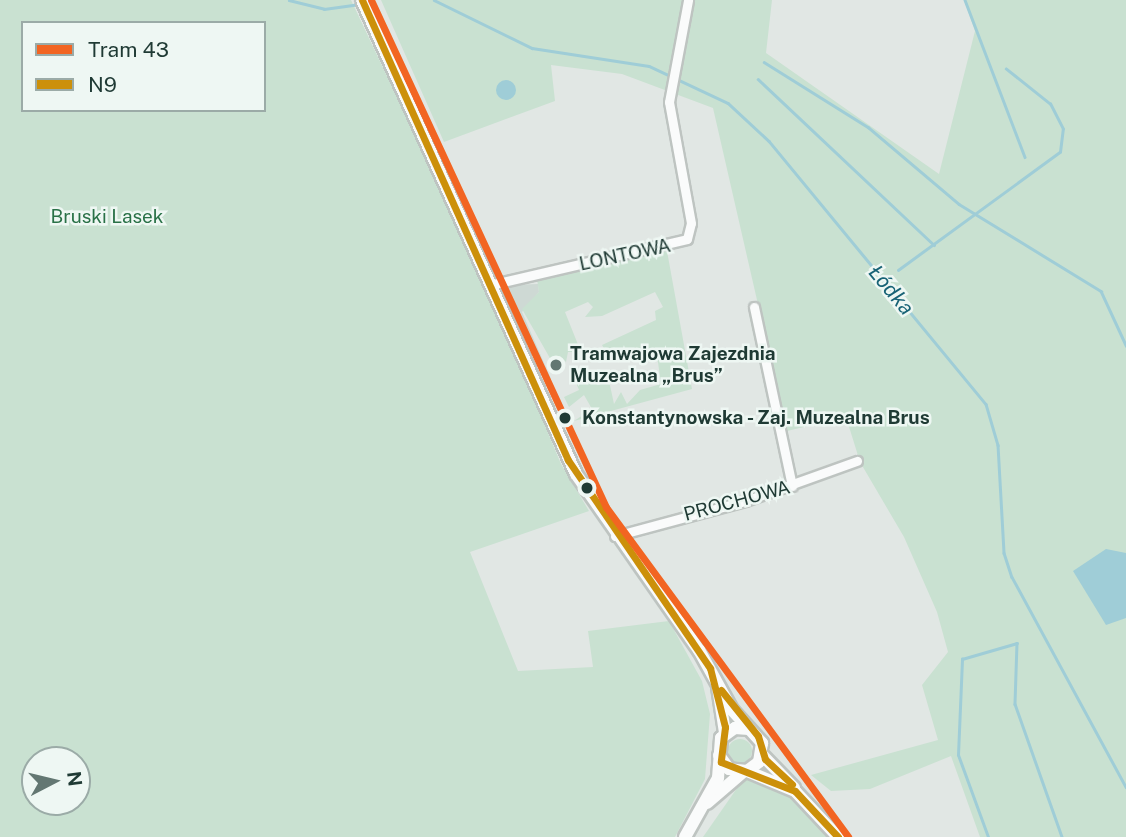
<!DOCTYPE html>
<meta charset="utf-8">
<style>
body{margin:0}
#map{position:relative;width:1126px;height:837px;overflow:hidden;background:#e1e7e4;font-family:"Public Sans",sans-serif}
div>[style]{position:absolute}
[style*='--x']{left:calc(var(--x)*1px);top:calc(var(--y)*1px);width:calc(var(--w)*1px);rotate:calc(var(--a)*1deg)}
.built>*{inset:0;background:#ced9d4}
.green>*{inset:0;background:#c9e1d1}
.round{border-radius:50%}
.water>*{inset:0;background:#9fcdd7}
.stream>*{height:2.5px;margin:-1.25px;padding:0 1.25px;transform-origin:1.25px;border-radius:1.25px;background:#9fcdd7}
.roads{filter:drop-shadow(2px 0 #bec4c1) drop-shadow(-2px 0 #bec4c1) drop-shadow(0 2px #bec4c1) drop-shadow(0 -2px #bec4c1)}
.street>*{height:9px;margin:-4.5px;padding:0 4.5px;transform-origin:4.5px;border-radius:4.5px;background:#fafbfb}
.secondary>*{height:12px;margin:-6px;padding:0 6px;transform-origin:6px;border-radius:6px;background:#fafbfb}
.bus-1>*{height:7px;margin:-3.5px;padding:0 3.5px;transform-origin:3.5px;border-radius:3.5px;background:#cc900a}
.tram-1>*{height:7px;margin:-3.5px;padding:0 3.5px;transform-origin:3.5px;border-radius:3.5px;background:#f26522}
.dots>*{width:19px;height:19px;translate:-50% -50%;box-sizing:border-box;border:4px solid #eef7f3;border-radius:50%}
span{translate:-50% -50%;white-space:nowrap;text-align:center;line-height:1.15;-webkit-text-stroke:5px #eef7f3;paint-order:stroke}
.park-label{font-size:19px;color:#297147}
.street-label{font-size:19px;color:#1f3a34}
.poi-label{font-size:19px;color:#1f3a34;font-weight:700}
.left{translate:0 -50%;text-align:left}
.stop-label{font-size:19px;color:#1f3a34;font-weight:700}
.water-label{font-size:21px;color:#186376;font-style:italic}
.legend{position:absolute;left:21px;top:21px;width:245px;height:91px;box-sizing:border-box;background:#eef7f3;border:2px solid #9baba7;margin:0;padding:9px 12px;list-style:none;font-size:21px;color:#1f3a34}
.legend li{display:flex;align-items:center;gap:14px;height:35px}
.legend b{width:35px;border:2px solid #9baba7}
.north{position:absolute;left:21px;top:746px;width:70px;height:70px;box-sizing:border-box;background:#eef7f3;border:2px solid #9baba7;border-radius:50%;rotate:83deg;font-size:19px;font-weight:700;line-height:28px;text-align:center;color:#1f3a34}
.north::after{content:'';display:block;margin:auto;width:24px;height:32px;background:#637772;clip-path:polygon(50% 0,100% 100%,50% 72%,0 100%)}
</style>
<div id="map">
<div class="built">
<div style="clip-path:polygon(500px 273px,510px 285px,538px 284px,539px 292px,522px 312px,551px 379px,545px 382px,498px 283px)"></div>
</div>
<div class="green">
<div style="clip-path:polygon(evenodd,0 0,351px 0,490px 294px,561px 464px,589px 511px,470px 552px,518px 671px,593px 667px,588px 631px,669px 621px,702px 681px,710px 714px,705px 779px,675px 837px,0 837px,0 0,23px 23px,264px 23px,264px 110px,23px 110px,23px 23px,0 0,35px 760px,77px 760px,77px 802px,35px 802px,35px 760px)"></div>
<div style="clip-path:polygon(381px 0,772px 0,766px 53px,939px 174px,975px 31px,964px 0,1126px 0,1126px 837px,980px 837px,951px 756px,870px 789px,831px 791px,811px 775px,938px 740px,922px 685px,948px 652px,937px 612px,904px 537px,860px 462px,846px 417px,787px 431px,713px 108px,622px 74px,551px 65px,555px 101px,444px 142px)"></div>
<div style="clip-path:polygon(667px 251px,692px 389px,574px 421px,592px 409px,584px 395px,569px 407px,564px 397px,579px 390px,574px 378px,583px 373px,587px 380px,608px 376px,614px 404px,621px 392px,627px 404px,640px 390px,661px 384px,656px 348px,611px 361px,602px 345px,656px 320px,655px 311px,663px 307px,655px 292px,602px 316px,585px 317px,593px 307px,588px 302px,565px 312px,581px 352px,568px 352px,566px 362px,560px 356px,551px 360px,522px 309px,539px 292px,537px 279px)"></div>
<div class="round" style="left:728px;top:739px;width:24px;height:24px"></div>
<div style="clip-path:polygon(753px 779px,774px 783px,831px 837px,703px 837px,742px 781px)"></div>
</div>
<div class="water">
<div class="round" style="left:496px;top:80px;width:20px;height:20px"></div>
<div style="clip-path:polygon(1106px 549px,1126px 553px,1126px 618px,1106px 625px,1073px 571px)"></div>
</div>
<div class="stream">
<div style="--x:289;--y:0;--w:36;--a:14"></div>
<div style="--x:324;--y:9;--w:36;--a:-8"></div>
<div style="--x:434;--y:0;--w:109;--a:26.1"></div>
<div style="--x:532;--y:48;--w:118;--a:8.7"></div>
<div style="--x:649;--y:66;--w:87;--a:25.1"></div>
<div style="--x:728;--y:103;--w:56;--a:42.8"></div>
<div style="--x:769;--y:141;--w:341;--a:50.5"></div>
<div style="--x:986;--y:404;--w:43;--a:73.7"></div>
<div style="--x:998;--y:445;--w:108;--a:86.8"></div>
<div style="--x:1004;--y:553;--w:25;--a:72"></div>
<div style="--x:1012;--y:577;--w:239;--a:61.5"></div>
<div style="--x:965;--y:0;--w:168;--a:69.1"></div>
<div style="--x:764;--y:62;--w:123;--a:32"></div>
<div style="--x:868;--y:127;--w:119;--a:40.2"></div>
<div style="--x:959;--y:204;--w:167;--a:31.5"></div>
<div style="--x:1101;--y:291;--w:60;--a:65.2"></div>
<div style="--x:758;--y:79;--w:242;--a:43.3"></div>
<div style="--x:898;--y:270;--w:200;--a:-36.1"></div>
<div style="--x:1060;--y:152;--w:23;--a:-83"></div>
<div style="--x:1063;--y:129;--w:28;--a:-117"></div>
<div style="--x:1050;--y:104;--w:56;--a:-141.5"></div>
<div style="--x:988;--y:837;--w:87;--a:-110.1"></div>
<div style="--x:958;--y:755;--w:96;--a:-87.6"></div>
<div style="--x:962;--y:659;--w:57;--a:-16.2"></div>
<div style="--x:1017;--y:643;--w:61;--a:91.9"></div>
<div style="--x:1015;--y:704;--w:141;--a:70.5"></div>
</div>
<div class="roads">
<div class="street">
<div style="--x:494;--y:284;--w:198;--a:-13.1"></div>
<div style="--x:687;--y:239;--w:16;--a:-76"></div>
<div style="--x:691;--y:223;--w:123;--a:-100.3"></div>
<div style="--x:669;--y:102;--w:104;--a:-79.4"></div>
<div style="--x:754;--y:307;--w:183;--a:78"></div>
<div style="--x:615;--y:536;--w:135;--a:-15.1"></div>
<div style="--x:745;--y:501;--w:119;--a:-19.7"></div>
</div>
<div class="secondary">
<div style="--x:362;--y:0;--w:520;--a:65.7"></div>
<div style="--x:576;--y:474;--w:215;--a:55.1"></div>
<div style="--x:699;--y:650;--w:68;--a:61.2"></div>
<div style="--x:732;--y:710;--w:45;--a:47.7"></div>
<div style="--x:762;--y:743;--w:19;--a:99"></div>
<div style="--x:759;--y:762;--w:15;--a:143"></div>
<div style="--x:747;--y:771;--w:18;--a:-174"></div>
<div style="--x:729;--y:769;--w:17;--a:-126"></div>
<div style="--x:718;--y:687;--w:47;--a:81.3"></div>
<div style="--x:762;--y:755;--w:46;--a:45.9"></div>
<div style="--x:747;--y:771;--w:52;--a:22.6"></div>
<div style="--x:795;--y:791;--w:63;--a:46.9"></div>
<div style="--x:707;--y:803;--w:48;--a:-40.7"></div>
<div style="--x:685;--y:837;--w:68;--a:-60.8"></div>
<div style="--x:718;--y:778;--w:40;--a:-85.7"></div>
<div style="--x:721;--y:738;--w:17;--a:-36"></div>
<div style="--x:735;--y:728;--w:14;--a:4"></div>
</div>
</div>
<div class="bus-1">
<div style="--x:362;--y:0;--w:504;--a:65.88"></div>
<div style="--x:568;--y:460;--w:252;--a:55.7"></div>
<div style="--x:710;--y:668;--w:61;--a:75.7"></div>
<div style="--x:725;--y:727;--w:35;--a:97"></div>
<div style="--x:721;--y:762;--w:79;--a:21.4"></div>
<div style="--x:795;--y:791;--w:63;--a:46.9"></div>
<div style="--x:721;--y:690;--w:59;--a:51.2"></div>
<div style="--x:758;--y:736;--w:24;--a:73"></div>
<div style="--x:765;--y:759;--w:37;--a:43"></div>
</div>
<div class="tram-1">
<div style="--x:371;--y:0;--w:559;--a:65.13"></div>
<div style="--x:606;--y:507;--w:409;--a:53.7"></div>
</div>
<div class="dots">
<div style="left:556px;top:365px;background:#637772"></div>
<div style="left:565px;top:418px;background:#1f3a34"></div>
<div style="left:587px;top:488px;background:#1f3a34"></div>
</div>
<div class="park-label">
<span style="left:107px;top:217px">Bruski Lasek</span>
</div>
<div class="street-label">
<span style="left:625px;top:255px;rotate:-12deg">LONTOWA</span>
<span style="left:737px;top:501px;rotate:-15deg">PROCHOWA</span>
</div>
<div class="poi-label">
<span class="left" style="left:570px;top:365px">Tramwajowa Zajezdnia<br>Muzealna „Brus”</span>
</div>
<div class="stop-label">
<span class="left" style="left:582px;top:418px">Konstantynowska - Zaj. Muzealna Brus</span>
</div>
<div class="water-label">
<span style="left:891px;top:290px;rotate:50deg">Łódka</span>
</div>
<ul class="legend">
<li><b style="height:9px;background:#f26522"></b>Tram 43</li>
<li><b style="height:9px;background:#cc900a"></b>N9</li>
</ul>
<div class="north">N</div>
</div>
